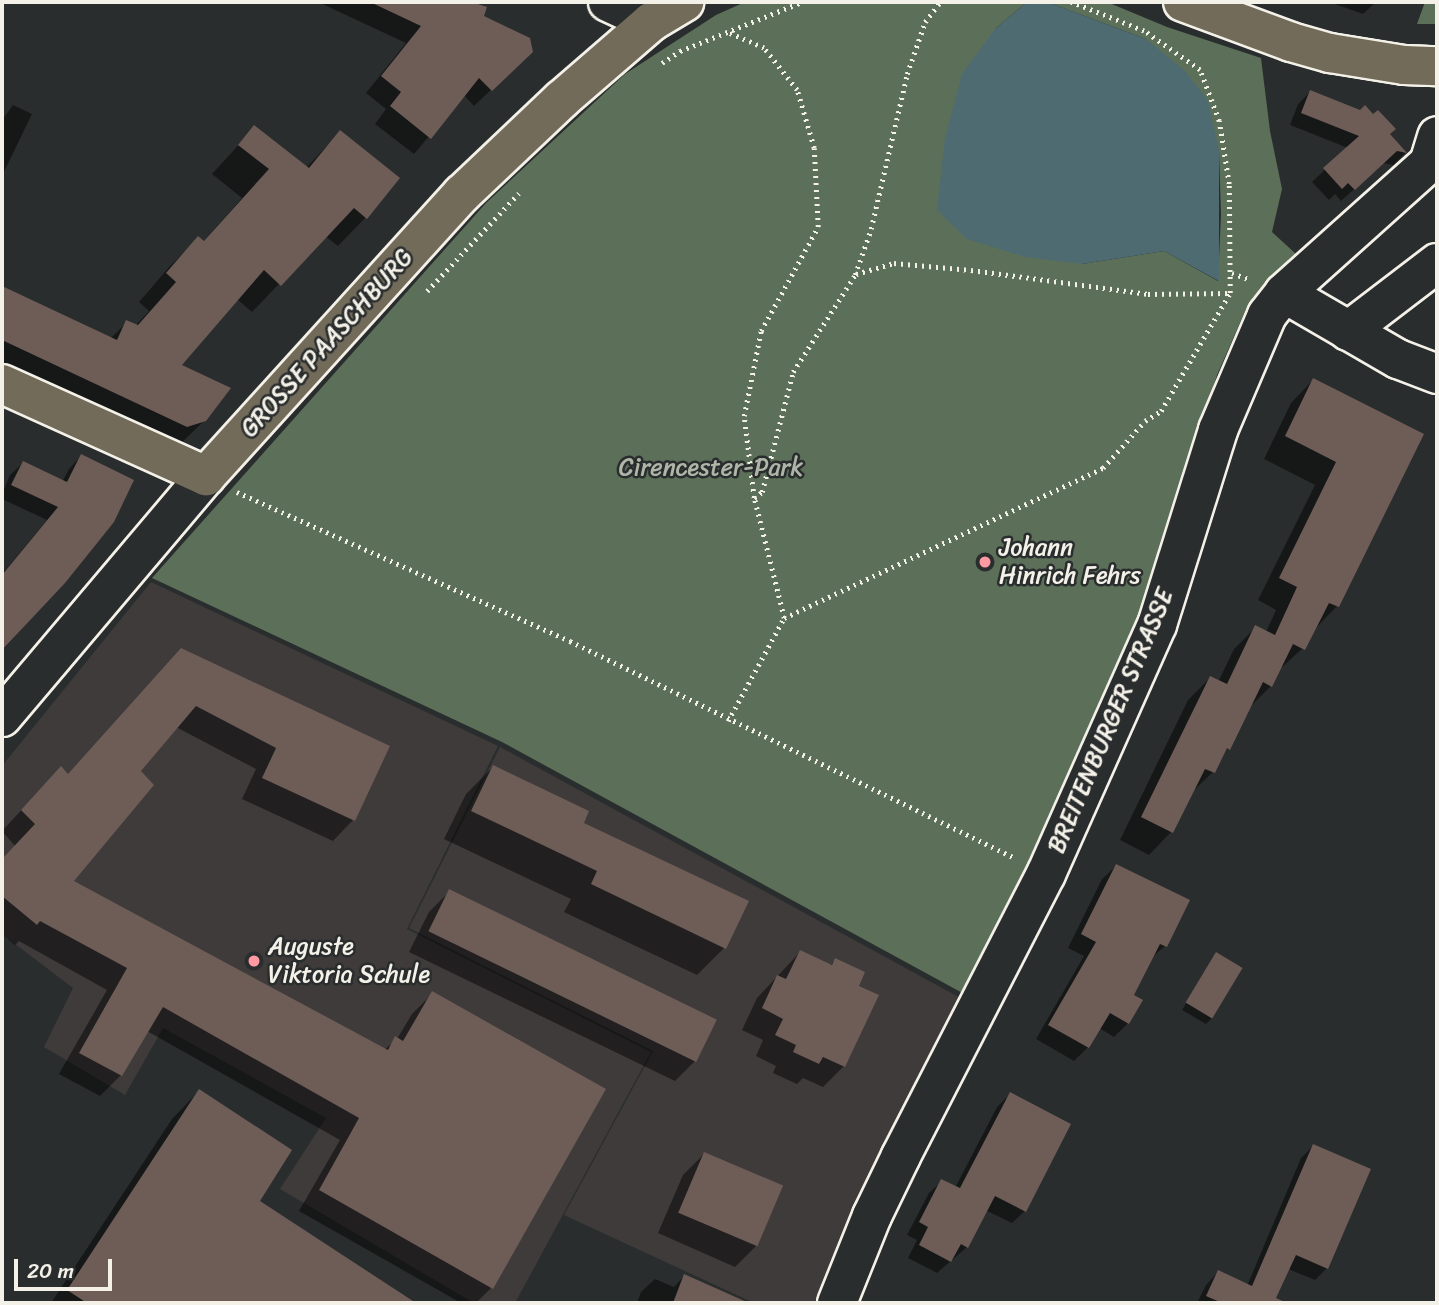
<!DOCTYPE html>
<style>
body{margin:0}
#map{position:relative;width:1439px;height:1305px;overflow:hidden;background:#2a2d2e;font-family:Sriracha,sans-serif}
div>[style]{position:absolute}
[style*='--x']{left:calc(var(--x)*1px);top:calc(var(--y)*1px);width:calc(var(--w)*1px);rotate:calc(var(--a)*1deg)}
.built>*{inset:0;background:#3e3b3a}
.green>*{inset:0;background:#5b6f59}
.water>*{inset:0;background:#4e6b72}
.shadow>*{inset:0;background:#0007}
.building>*{inset:0;background:#6e5c57;transform-origin:0 0}
.path>*{height:4.5px;margin-top:-2.25px;transform-origin:0;background:repeating-linear-gradient(90deg,#f4f1e8 0 2px,transparent 0 7px)}
.roads{filter:drop-shadow(2px 0 #f4f1e8) drop-shadow(-2px 0 #f4f1e8) drop-shadow(0 2px #f4f1e8) drop-shadow(0 -2px #f4f1e8)}
.minor>*{height:38px;margin:-19px;padding:0 19px;transform-origin:19px;border-radius:19px;background:#2a2d2e}
.major>*{height:38px;margin:-19px;padding:0 19px;transform-origin:19px;border-radius:19px;background:#726b5a}
.dots>*{width:19px;height:19px;translate:-50% -50%;box-sizing:border-box;border:4px solid #2a2d2e;border-radius:50%}
span{translate:-50% -50%;white-space:nowrap;text-align:center;line-height:1.15;-webkit-text-stroke:5px #2a2d2e;paint-order:stroke}
.street-label{font-size:24px;color:#f4f1e8}
.park-label{font-size:24px;color:#afb6a8}
.poi-label{font-size:24px;color:#f4f1e8}
.left{translate:0 -50%;text-align:left}
.frame{position:absolute;inset:0;border:4px solid #f4f1e8;pointer-events:none}
.scale{position:absolute;left:14px;top:1259px;width:98px;height:32px;box-sizing:border-box;border:4px solid #f4f1e8;border-top:0;padding-left:9px;font-size:21px;line-height:24px;white-space:nowrap;color:#f4f1e8;-webkit-text-stroke:5px #2a2d2e;paint-order:stroke}
</style>
<div id="map">
<div class="built">
<div style="clip-path:polygon(151px 582px,498px 746px,407px 929px,651px 1052px,515px 1303px,474px 1303px,280px 1189px,326px 1118px,163px 1028px,125px 1095px,44px 1047px,73px 988px,2px 934px,2px 766px)"></div>
<div style="clip-path:polygon(500px 747px,966px 1001px,820px 1303px,754px 1303px,564px 1215px,653px 1051px,409px 928px)"></div>
</div>
<div class="green">
<div style="clip-path:polygon(745px 2px,1027px 2px,995px 29px,1082px 264px,1164px 251px,1218px 281px,1221px 215px,1219px 151px,1146px 39px,1047px 2px,1107px 2px,1167px 27px,1261px 58px,1270px 131px,1282px 189px,1272px 232px,1296px 254px,1246px 309px,1217px 375px,1132px 644px,1076px 772px,968px 996px,502px 742px,152px 578px,486px 203px,625px 74px,716px 15px)"></div>
<div style="clip-path:polygon(1425px 2px,1437px 2px,1437px 24px,1417px 24px)"></div>
</div>
<div class="water">
<div style="clip-path:polygon(1027px 2px,1047px 2px,1146px 39px,1185px 71px,1208px 101px,1219px 151px,1219px 281px,1164px 251px,1082px 264px,1025px 257px,967px 239px,937px 210px,945px 138px,962px 74px,995px 29px)"></div>
</div>
<div class="shadow">
<div style="clip-path:polygon(318px 2px,466px 2px,485px 8px,481px 17px,514px 68px,474px 106px,464px 95px,414px 154px,375px 124px,386px 109px,366px 93px,406px 43px)"></div>
<div style="clip-path:polygon(1329px 2px,1376px 2px,1363px 14px)"></div>
<div style="clip-path:polygon(1310px 92px,1373px 117px,1405px 153px,1393px 165px,1383px 163px,1341px 201px,1335px 194px,1329px 200px,1312px 182px,1348px 148px,1290px 125px,1298px 104px)"></div>
<div style="clip-path:polygon(13px 105px,32px 114px,2px 176px,2px 120px)"></div>
<div style="clip-path:polygon(255px 127px,306px 168px,340px 132px,366px 217px,338px 246px,325px 236px,252px 312px,237px 299px,179px 366px,205px 420px,176px 448px,2px 382px,2px 288px,110px 339px,127px 322px,135px 326px,149px 311px,139px 302px,170px 266px,199px 238px,203px 242px,242px 198px,212px 174px)"></div>
<div style="clip-path:polygon(1313px 380px,1422px 434px,1337px 606px,1315px 629px,1303px 648px,1279px 670px,1271px 686px,1249px 708px,1213px 772px,1190px 794px,1171px 832px,1149px 855px,1120px 840px,1188px 700px,1210px 678px,1218px 682px,1234px 649px,1256px 627px,1266px 632px,1276px 610px,1258px 600px,1315px 485px,1264px 459px,1291px 403px)"></div>
<div style="clip-path:polygon(81px 456px,64px 581px,2px 651px,2px 574px,47px 520px,2px 499px,2px 494px,10px 475px,23px 463px,62px 482px,69px 469px)"></div>
<div style="clip-path:polygon(181px 650px,388px 747px,353px 820px,333px 841px,242px 799px,256px 769px,176px 727px,139px 772px,71px 881px,384px 1050px,397px 1039px,412px 1014px,433px 993px,491px 1288px,476px 1303px,461px 1303px,299px 1211px,340px 1140px,147px 1031px,121px 1075px,100px 1096px,59px 1074px,107px 990px,19px 941px,15px 945px,2px 934px,2px 861px,15px 846px,2px 831px,40px 790px,67px 776px)"></div>
<div style="clip-path:polygon(493px 767px,582px 823px,724px 948px,697px 975px,564px 912px,571px 899px,444px 839px,466px 794px)"></div>
<div style="clip-path:polygon(1116px 866px,1188px 901px,1165px 946px,1150px 959px,1132px 996px,1128px 1023px,1114px 1037px,1099px 1028px,1088px 1047px,1074px 1061px,1036px 1039px,1084px 956px,1068px 948px,1102px 879px)"></div>
<div style="clip-path:polygon(450px 891px,696px 1060px,675px 1081px,409px 952px,429px 912px)"></div>
<div style="clip-path:polygon(800px 952px,830px 966px,835px 960px,857px 986px,844px 1066px,823px 1087px,803px 1078px,797px 1084px,773px 1073px,776px 1066px,756px 1056px,763px 1040px,742px 1030px,757px 998px)"></div>
<div style="clip-path:polygon(1216px 954px,1213px 1017px,1206px 1024px,1182px 1010px)"></div>
<div style="clip-path:polygon(199px 1091px,258px 1201px,413px 1303px,51px 1303px,172px 1119px)"></div>
<div style="clip-path:polygon(1010px 1094px,1025px 1211px,1012px 1223px,985px 1210px,967px 1247px,937px 1273px,908px 1258px,917px 1240px,907px 1235px,929px 1193px,942px 1181px,955px 1188px,997px 1107px)"></div>
<div style="clip-path:polygon(1313px 1146px,1327px 1268px,1315px 1280px,1288px 1269px,1272px 1303px,1197px 1303px,1206px 1285px,1218px 1272px,1247px 1286px,1301px 1158px)"></div>
<div style="clip-path:polygon(704px 1154px,756px 1246px,735px 1267px,658px 1233px,683px 1175px)"></div>
<div style="clip-path:polygon(684px 1276px,738px 1300px,736px 1303px,637px 1303px,641px 1292px,655px 1279px,674px 1287px)"></div>
</div>
<div class="building">
<div style="clip-path:polygon(370px 2px,472px 2px,487px 7px,484px 16px,530px 38px,533px 52px,492px 91px,479px 78px,431px 139px,390px 106px,401px 92px,381px 76px,421px 26px)"></div>
<div style="clip-path:polygon(1310px 90px,1360px 110px,1365px 105px,1373px 114px,1378px 110px,1396px 129px,1390px 134px,1407px 153px,1397px 151px,1355px 190px,1348px 183px,1342px 189px,1323px 168px,1359px 136px,1301px 113px)"></div>
<div style="clip-path:polygon(254px 125px,309px 168px,340px 130px,400px 178px,367px 219px,354px 208px,281px 286px,264px 270px,182px 365px,231px 388px,206px 421px,187px 427px,2px 340px,2px 286px,117px 340px,126px 320px,138px 325px,176px 282px,166px 273px,198px 236px,204px 241px,269px 169px,238px 145px)"></div>
<div style="clip-path:polygon(1313px 378px,1424px 434px,1339px 607px,1329px 603px,1305px 650px,1293px 644px,1272px 687px,1263px 682px,1230px 750px,1227px 748px,1215px 773px,1205px 769px,1173px 833px,1141px 817px,1210px 676px,1227px 684px,1255px 625px,1275px 635px,1297px 587px,1279px 578px,1336px 462px,1285px 436px)"></div>
<div style="clip-path:polygon(81px 454px,134px 480px,114px 522px,65px 583px,2px 650px,2px 575px,58px 507px,11px 485px,23px 461px,67px 482px)"></div>
<div style="clip-path:polygon(181px 648px,390px 746px,355px 821px,262px 778px,276px 748px,196px 706px,141px 771px,154px 785px,74px 881px,388px 1050px,395px 1036px,403px 1041px,432px 991px,606px 1089px,493px 1289px,319px 1190px,359px 1118px,163px 1007px,122px 1076px,79px 1053px,127px 968px,40px 921px,37px 925px,2px 896px,2px 859px,35px 824px,21px 810px,61px 766px,68px 774px)"></div>
<div style="clip-path:polygon(493px 765px,589px 811px,584px 823px,749px 901px,726px 949px,591px 884px,597px 871px,471px 811px)"></div>
<div style="clip-path:polygon(1116px 864px,1190px 900px,1167px 947px,1160px 944px,1134px 995px,1143px 1000px,1129px 1024px,1110px 1013px,1089px 1048px,1048px 1025px,1096px 942px,1081px 934px)"></div>
<div style="left:449px;top:889px;width:298px;height:47px;rotate:26deg"></div>
<div style="clip-path:polygon(800px 950px,832px 965px,835px 958px,865px 972px,859px 986px,879px 995px,845px 1067px,823px 1057px,819px 1064px,793px 1052px,796px 1045px,775px 1035px,783px 1019px,762px 1008px,777px 975px,786px 979px)"></div>
<div style="left:1216px;top:952px;width:31px;height:59px;rotate:31deg"></div>
<div style="clip-path:polygon(199px 1089px,292px 1150px,260px 1201px,416px 1303px,87px 1303px,67px 1290px)"></div>
<div style="clip-path:polygon(1010px 1092px,1071px 1124px,1026px 1212px,995px 1196px,968px 1248px,961px 1244px,951px 1262px,919px 1245px,928px 1227px,919px 1222px,941px 1179px,960px 1188px)"></div>
<div style="clip-path:polygon(1313px 1144px,1371px 1169px,1328px 1269px,1296px 1255px,1276px 1298px,1287px 1303px,1222px 1303px,1206px 1296px,1218px 1270px,1252px 1286px)"></div>
<div style="left:704px;top:1152px;width:86px;height:66px;rotate:23deg"></div>
<div style="clip-path:polygon(684px 1274px,749px 1303px,673px 1303px)"></div>
</div>
<div class="path">
<div style="--x:662;--y:63;--w:22;--a:-34"></div>
<div style="--x:680;--y:51;--w:131;--a:-21.9"></div>
<div style="--x:1232;--y:273;--w:20;--a:20"></div>
<div style="--x:856;--y:274;--w:40;--a:-16"></div>
<div style="--x:894;--y:263;--w:77;--a:5.2"></div>
<div style="--x:971;--y:270;--w:179;--a:7.7"></div>
<div style="--x:1148;--y:294;--w:82;--a:-0.7"></div>
<div style="--x:427;--y:291;--w:134;--a:-46.8"></div>
<div style="--x:237;--y:492;--w:365;--a:24.1"></div>
<div style="--x:570;--y:641;--w:494;--a:26"></div>
<div style="--x:754;--y:498;--w:10;--a:-37"></div>
<div style="--x:762;--y:492;--w:124;--a:-75.5"></div>
<div style="--x:793;--y:372;--w:115;--a:-57.4"></div>
<div style="--x:855;--y:275;--w:49;--a:-70.8"></div>
<div style="--x:871;--y:229;--w:159;--a:-76.9"></div>
<div style="--x:907;--y:74;--w:55;--a:-70.9"></div>
<div style="--x:925;--y:22;--w:25;--a:-53"></div>
<div style="--x:784;--y:618;--w:353;--a:-25.2"></div>
<div style="--x:1103;--y:468;--w:63;--a:-48.2"></div>
<div style="--x:1145;--y:421;--w:19;--a:-32"></div>
<div style="--x:1161;--y:411;--w:137;--a:-59.7"></div>
<div style="--x:1230;--y:293;--w:109;--a:-90.5"></div>
<div style="--x:1229;--y:184;--w:64;--a:-99"></div>
<div style="--x:1219;--y:121;--w:54;--a:-110.4"></div>
<div style="--x:1200;--y:70;--w:68;--a:-145.1"></div>
<div style="--x:1144;--y:31;--w:79;--a:-158.3"></div>
<div style="--x:728;--y:721;--w:117;--a:-61.5"></div>
<div style="--x:784;--y:618;--w:124;--a:-104"></div>
<div style="--x:754;--y:498;--w:83;--a:-97"></div>
<div style="--x:744;--y:416;--w:87;--a:-78.7"></div>
<div style="--x:761;--y:331;--w:119;--a:-61.3"></div>
<div style="--x:818;--y:227;--w:79;--a:-92.9"></div>
<div style="--x:814;--y:148;--w:60;--a:-106.3"></div>
<div style="--x:797;--y:90;--w:53;--a:-128.2"></div>
<div style="--x:764;--y:48;--w:39;--a:-157"></div>
</div>
<div class="roads">
<div class="minor">
<div style="--x:608;--y:2;--w:47;--a:24.9"></div>
<div style="--x:1284;--y:293;--w:132;--a:30.1"></div>
<div style="--x:1398;--y:359;--w:42;--a:21"></div>
<div style="--x:1348;--y:331;--w:112;--a:-37.4"></div>
<div style="--x:2;--y:717;--w:316;--a:-49.8"></div>
<div style="--x:837;--y:1303;--w:94;--a:-68.1"></div>
<div style="--x:872;--y:1216;--w:67;--a:-64.2"></div>
<div style="--x:901;--y:1156;--w:317;--a:-62.8"></div>
<div style="--x:1046;--y:874;--w:273;--a:-66"></div>
<div style="--x:1157;--y:625;--w:204;--a:-72.6"></div>
<div style="--x:1218;--y:430;--w:125;--a:-66.9"></div>
<div style="--x:1267;--y:315;--w:28;--a:-52"></div>
<div style="--x:1284;--y:293;--w:195;--a:-41.9"></div>
<div style="--x:1429;--y:163;--w:28;--a:-73"></div>
</div>
<div class="major">
<div style="--x:1183;--y:2;--w:115;--a:20.3"></div>
<div style="--x:1291;--y:42;--w:41;--a:15.8"></div>
<div style="--x:1330;--y:53;--w:75;--a:9.2"></div>
<div style="--x:1404;--y:65;--w:33;--a:2"></div>
<div style="--x:2;--y:384;--w:224;--a:24.3"></div>
<div style="--x:206;--y:476;--w:381;--a:-47.8"></div>
<div style="--x:462;--y:194;--w:137;--a:-43.5"></div>
<div style="--x:561;--y:100;--w:119;--a:-40.9"></div>
<div style="--x:651;--y:22;--w:39;--a:-31"></div>
</div>
</div>
<div class="dots">
<div style="left:985px;top:562px;background:#ff9aa2"></div>
<div style="left:254px;top:961px;background:#ff9aa2"></div>
</div>
<div class="street-label">
<span style="left:327px;top:343px;rotate:-48deg">GROSSE PAASCHBURG</span>
<span style="left:1111px;top:721px;rotate:-67deg">BREITENBURGER STRASSE</span>
</div>
<div class="park-label">
<span style="left:711px;top:468px">Cirencester-Park</span>
</div>
<div class="poi-label">
<span class="left" style="left:999px;top:562px">Johann<br>Hinrich Fehrs</span>
<span class="left" style="left:268px;top:961px">Auguste<br>Viktoria Schule</span>
</div>
<div class="frame"></div>
<div class="scale">20 m</div>
</div>
